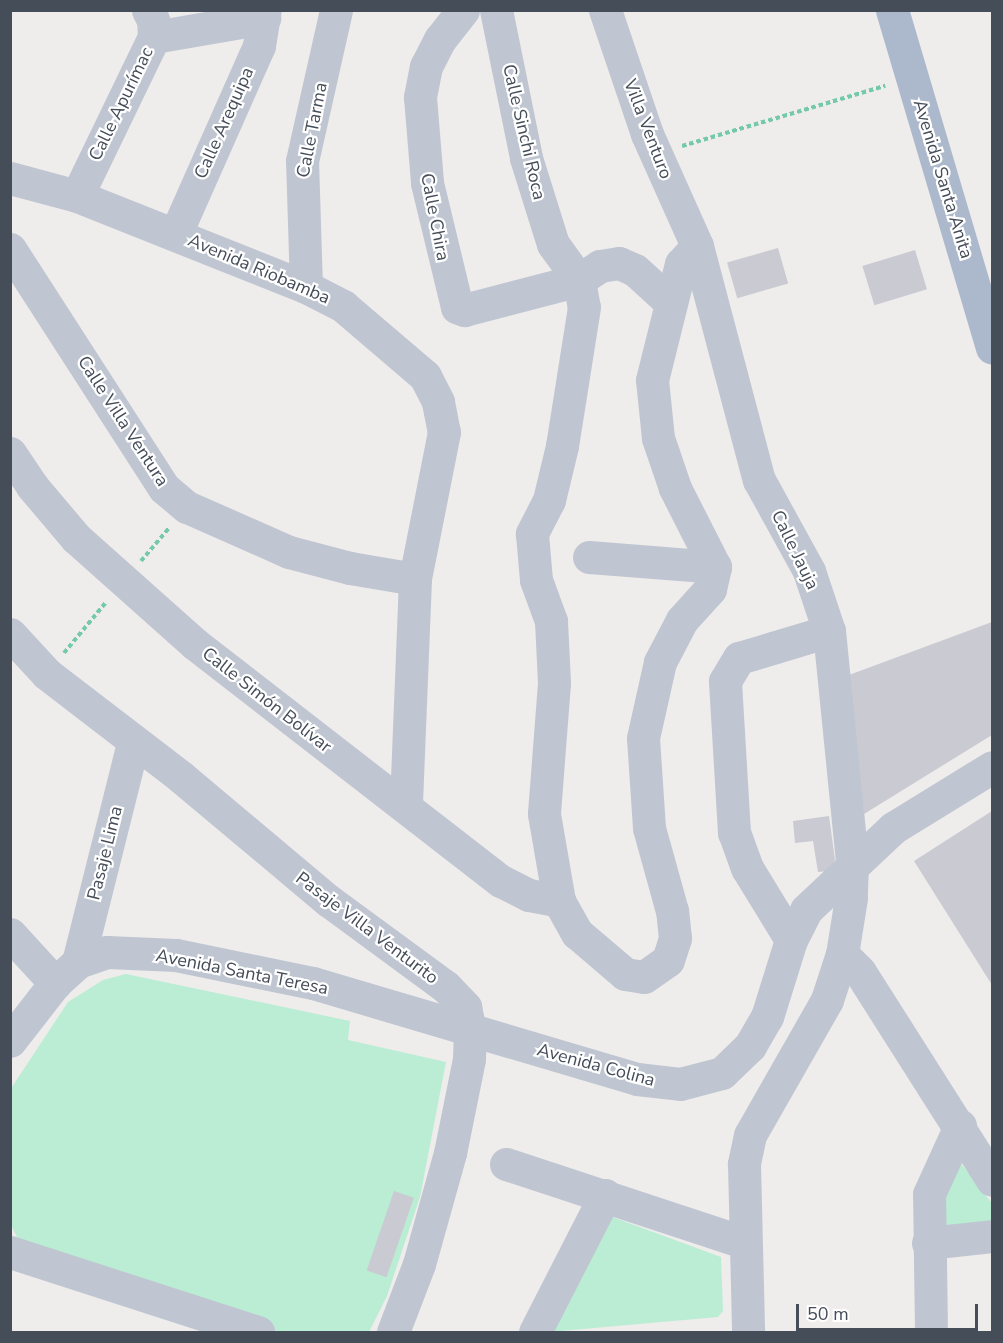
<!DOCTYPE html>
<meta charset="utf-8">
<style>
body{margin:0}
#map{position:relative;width:1003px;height:1343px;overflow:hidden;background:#efecec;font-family:"Nunito Sans",sans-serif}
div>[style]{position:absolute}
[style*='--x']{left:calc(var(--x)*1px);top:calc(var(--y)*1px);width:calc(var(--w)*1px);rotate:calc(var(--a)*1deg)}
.green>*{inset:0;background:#baedd4}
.building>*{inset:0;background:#c9cad2;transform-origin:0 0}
.path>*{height:4px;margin-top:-2px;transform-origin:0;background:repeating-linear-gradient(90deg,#73c9aa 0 4.5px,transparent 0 7.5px)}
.minor>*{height:33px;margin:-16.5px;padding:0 16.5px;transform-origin:16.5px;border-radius:16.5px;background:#c0c6d1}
.major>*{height:33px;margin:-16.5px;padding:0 16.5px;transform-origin:16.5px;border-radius:16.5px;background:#acb8cb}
span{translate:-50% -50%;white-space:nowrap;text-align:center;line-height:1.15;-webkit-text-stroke:4.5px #fff;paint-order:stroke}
.street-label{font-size:18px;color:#454d59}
.frame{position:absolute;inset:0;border:12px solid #454d59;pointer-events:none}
.scale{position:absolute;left:796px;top:1304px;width:182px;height:27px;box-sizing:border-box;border:3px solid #454d59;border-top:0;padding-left:8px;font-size:18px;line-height:21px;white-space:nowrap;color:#454d59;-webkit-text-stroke:4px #fff;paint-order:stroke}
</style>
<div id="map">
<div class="green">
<div style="clip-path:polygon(126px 974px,350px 1021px,348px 1040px,446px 1062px,420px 1197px,387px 1296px,369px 1332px,280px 1332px,22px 1247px,11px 1225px,10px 1090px,68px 1002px,103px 980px)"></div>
<div style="clip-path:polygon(955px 1156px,991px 1202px,992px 1222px,942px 1227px,938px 1199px)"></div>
<div style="clip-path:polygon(607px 1215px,721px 1257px,723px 1311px,718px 1317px,549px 1332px)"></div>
</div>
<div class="building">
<div style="left:778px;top:248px;width:37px;height:53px;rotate:74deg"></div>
<div style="left:915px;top:250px;width:41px;height:55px;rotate:73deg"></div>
<div style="clip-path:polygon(992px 622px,992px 735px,864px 814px,849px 675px)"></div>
<div style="clip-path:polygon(992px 811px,992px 985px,914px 861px)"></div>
<div style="clip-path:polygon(829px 816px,835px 860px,830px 871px,818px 872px,813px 841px,795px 843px,793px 821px)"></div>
<div style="left:394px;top:1191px;width:21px;height:84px;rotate:19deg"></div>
</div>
<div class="path">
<div style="--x:682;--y:146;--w:212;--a:-16.5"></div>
<div style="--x:141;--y:561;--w:43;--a:-49.7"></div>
<div style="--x:64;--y:653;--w:67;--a:-50.4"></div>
</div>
<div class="minor">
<div style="--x:463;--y:10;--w:37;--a:128"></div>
<div style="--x:440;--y:39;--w:30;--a:117"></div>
<div style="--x:426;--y:66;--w:32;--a:101"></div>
<div style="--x:420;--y:97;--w:86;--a:85.3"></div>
<div style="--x:427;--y:183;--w:128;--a:76.4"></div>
<div style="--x:457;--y:307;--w:8;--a:23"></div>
<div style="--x:464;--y:310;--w:119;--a:-14.6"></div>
<div style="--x:579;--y:280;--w:25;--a:-34"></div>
<div style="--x:600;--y:266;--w:19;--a:-9"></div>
<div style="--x:619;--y:263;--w:17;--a:24"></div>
<div style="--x:635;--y:270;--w:47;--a:42.4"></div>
<div style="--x:496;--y:10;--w:151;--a:78.5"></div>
<div style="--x:526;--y:158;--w:90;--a:72.6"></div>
<div style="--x:553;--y:244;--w:44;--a:54.2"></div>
<div style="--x:605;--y:10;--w:131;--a:71.3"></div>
<div style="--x:647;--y:134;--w:123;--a:65.9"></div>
<div style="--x:697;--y:246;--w:242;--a:75.2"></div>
<div style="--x:759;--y:480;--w:104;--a:61.2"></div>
<div style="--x:809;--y:571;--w:63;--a:71.6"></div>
<div style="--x:829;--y:631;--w:233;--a:84.3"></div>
<div style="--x:852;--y:863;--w:35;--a:92"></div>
<div style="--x:851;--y:898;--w:57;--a:99.1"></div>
<div style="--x:842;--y:954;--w:48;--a:108.1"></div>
<div style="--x:827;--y:1000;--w:155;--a:119.7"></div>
<div style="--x:750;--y:1135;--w:30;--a:102"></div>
<div style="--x:744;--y:1164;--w:168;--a:88.6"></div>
<div style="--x:154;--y:37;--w:112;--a:-9.8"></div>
<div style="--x:10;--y:178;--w:69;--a:15"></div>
<div style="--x:77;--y:196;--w:246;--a:21.7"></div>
<div style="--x:306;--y:287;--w:42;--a:27.2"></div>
<div style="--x:343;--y:306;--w:108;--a:40.5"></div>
<div style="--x:425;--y:376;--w:29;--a:63"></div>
<div style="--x:438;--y:402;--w:31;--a:79"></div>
<div style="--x:444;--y:432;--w:150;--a:101.2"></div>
<div style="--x:415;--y:579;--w:226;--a:92.3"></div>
<div style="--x:77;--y:196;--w:177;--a:-64.2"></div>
<div style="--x:154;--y:37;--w:17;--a:-93"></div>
<div style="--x:153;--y:20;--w:11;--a:-117"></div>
<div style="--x:176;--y:233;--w:205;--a:-66.1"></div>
<div style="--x:259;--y:46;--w:36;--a:-81"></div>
<div style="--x:10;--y:249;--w:284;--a:57.2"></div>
<div style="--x:164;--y:488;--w:30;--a:40"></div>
<div style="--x:187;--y:507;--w:111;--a:23.8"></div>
<div style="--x:289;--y:552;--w:63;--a:14.7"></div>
<div style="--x:350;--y:568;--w:66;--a:9.6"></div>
<div style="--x:579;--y:280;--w:27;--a:80"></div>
<div style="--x:584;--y:307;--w:141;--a:99"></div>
<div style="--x:562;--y:446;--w:56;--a:103.5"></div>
<div style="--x:549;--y:500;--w:38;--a:117"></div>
<div style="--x:532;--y:534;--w:46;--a:85"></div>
<div style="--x:536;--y:580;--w:44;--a:69.9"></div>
<div style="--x:551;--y:621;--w:62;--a:87.2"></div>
<div style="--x:554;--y:683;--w:131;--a:94.4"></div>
<div style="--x:544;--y:814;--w:88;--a:80.2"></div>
<div style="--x:559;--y:901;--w:37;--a:61"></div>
<div style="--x:577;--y:933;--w:63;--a:40.5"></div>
<div style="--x:625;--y:974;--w:19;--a:9"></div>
<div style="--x:644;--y:977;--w:29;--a:-35"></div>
<div style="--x:668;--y:960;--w:23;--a:-72"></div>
<div style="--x:675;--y:938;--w:27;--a:-96"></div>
<div style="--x:672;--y:911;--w:86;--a:-105.5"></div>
<div style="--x:649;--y:828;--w:90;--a:-93.8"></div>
<div style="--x:643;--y:738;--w:78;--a:-77.4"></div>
<div style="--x:660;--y:662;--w:47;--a:-62.4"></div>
<div style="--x:682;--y:620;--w:42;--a:-47.9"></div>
<div style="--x:710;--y:589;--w:23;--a:-77"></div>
<div style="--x:715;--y:567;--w:89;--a:-116.9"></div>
<div style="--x:675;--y:488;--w:53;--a:-108.8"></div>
<div style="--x:658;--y:438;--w:58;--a:-95.9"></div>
<div style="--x:652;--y:380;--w:120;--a:-76"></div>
<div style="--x:681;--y:264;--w:24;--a:-48"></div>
<div style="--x:306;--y:287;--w:126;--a:-91.8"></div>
<div style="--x:302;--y:161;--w:155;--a:-77.3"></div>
<div style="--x:10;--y:453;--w:40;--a:56"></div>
<div style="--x:32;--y:486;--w:68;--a:49.8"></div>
<div style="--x:76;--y:538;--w:159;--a:41.7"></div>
<div style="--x:195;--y:644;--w:387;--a:37.8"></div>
<div style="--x:501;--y:881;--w:31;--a:27"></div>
<div style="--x:529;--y:895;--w:31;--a:11"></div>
<div style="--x:589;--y:557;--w:126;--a:4.5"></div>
<div style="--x:10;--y:634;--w:54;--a:47.2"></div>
<div style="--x:47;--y:674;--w:169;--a:37.5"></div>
<div style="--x:181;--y:777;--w:193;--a:40"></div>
<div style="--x:329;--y:901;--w:145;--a:36.3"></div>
<div style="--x:446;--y:987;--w:28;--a:46"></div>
<div style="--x:465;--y:1007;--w:24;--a:78"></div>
<div style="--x:470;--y:1030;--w:29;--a:92"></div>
<div style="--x:469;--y:1059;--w:96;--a:101.4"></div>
<div style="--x:450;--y:1153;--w:115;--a:105.6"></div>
<div style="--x:419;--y:1264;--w:73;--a:110.9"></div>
<div style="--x:10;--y:934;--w:67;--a:47.4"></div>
<div style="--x:791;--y:940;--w:84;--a:-121.4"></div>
<div style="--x:747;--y:868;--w:37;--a:-110"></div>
<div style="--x:734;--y:833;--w:152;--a:-93.4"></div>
<div style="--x:725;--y:681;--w:27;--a:-59"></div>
<div style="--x:739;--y:658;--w:94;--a:-16.7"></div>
<div style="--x:842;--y:954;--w:25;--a:45"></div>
<div style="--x:860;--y:972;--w:246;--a:57.6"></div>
<div style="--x:78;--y:962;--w:226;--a:-75.9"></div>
<div style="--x:10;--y:1041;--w:73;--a:-52.2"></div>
<div style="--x:55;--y:983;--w:31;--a:-42"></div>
<div style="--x:78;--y:962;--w:31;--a:-19"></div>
<div style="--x:107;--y:952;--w:69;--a:2.5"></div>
<div style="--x:176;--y:955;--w:140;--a:11.6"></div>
<div style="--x:313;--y:983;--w:338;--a:16.5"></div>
<div style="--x:637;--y:1079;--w:43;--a:6.6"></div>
<div style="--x:680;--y:1084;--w:43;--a:-14.7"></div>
<div style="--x:722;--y:1073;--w:39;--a:-44"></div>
<div style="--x:750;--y:1046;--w:34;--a:-60"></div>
<div style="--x:767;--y:1017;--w:81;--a:-72.7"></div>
<div style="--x:791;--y:940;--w:34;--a:-63"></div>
<div style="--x:806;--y:910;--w:120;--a:-43.3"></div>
<div style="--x:893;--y:828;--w:116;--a:-31.6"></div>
<div style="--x:506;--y:1164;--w:250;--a:18.2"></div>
<div style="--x:928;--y:1243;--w:64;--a:-6.2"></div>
<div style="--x:10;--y:1252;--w:261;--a:17.9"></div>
<div style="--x:535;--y:1332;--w:154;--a:-62.9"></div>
<div style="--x:931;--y:1332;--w:138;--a:-90.8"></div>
<div style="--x:929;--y:1194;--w:75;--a:-65.5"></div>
</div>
<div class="major">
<div style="--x:892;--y:10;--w:352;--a:73.5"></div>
</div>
<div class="street-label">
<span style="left:121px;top:104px;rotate:-64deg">Calle Apurímac</span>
<span style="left:224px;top:123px;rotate:-66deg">Calle Arequipa</span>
<span style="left:648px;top:129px;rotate:69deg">Villa Venturo</span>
<span style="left:312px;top:130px;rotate:-79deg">Calle Tarma</span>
<span style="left:524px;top:132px;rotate:77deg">Calle Sinchi Roca</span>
<span style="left:943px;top:179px;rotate:73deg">Avenida Santa Anita</span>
<span style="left:435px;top:217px;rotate:79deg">Calle Chira</span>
<span style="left:259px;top:269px;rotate:23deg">Avenida Riobamba</span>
<span style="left:123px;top:421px;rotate:57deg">Calle Villa Ventura</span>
<span style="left:795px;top:550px;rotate:64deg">Calle Jauja</span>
<span style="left:267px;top:700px;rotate:38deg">Calle Simón Bolívar</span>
<span style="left:105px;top:853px;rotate:-76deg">Pasaje Lima</span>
<span style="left:367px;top:928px;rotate:37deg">Pasaje Villa Venturito</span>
<span style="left:242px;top:972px;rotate:11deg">Avenida Santa Teresa</span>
<span style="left:596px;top:1065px;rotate:15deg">Avenida Colina</span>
</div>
<div class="frame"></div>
<div class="scale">50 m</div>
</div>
